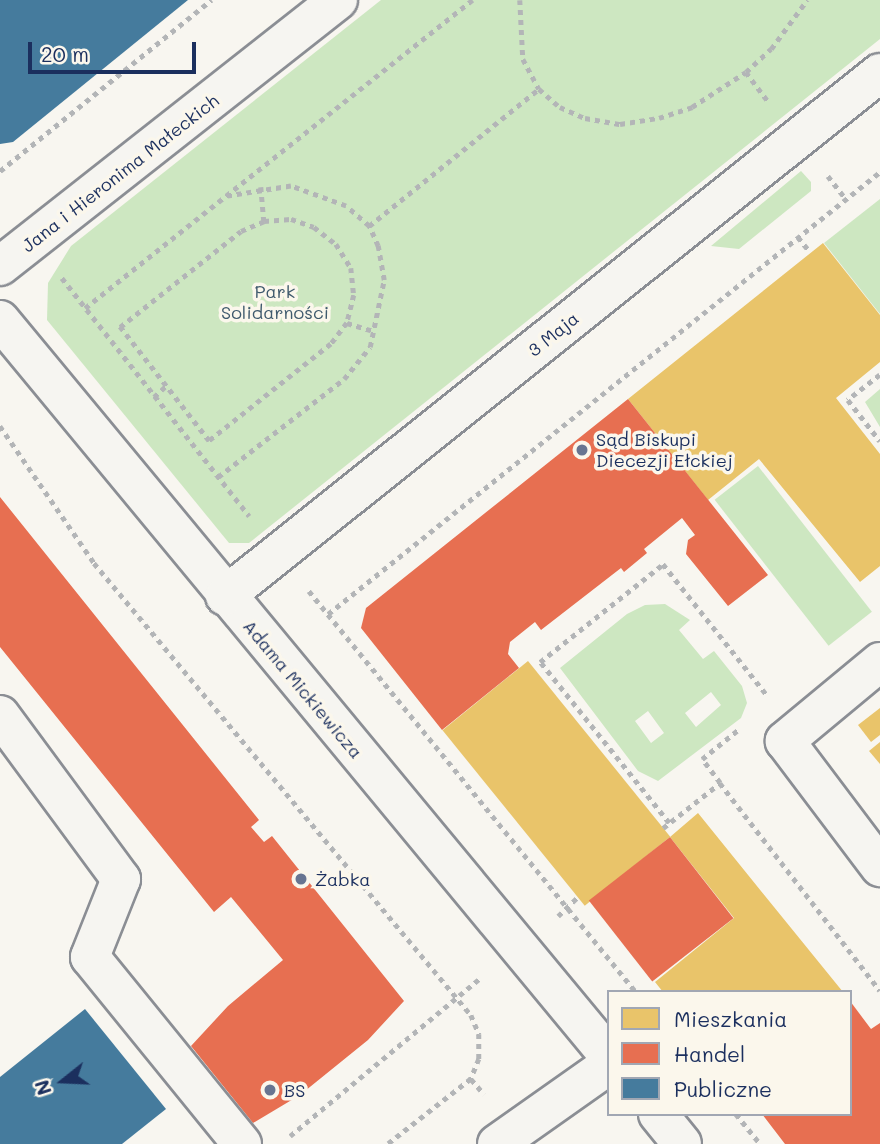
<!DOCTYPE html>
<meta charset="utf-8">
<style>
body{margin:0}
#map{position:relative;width:880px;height:1144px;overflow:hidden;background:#f8f6f0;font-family:Mali,sans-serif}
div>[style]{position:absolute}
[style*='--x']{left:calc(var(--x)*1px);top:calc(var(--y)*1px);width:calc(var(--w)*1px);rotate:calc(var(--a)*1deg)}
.green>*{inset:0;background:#cde7c1;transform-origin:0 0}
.homes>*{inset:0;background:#e9c46a;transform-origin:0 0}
.shops>*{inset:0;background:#e76f51;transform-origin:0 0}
.public>*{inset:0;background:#457b9d}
.path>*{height:4.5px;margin-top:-2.25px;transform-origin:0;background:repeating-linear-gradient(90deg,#b3b5b7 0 5px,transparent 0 10px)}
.roads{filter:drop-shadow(2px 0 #8b8e94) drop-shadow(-2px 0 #8b8e94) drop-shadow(0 2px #8b8e94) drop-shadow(0 -2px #8b8e94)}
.minor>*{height:38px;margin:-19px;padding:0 19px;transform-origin:19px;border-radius:19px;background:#f6f5f1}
.dots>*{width:19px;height:19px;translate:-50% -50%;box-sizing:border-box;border:4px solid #fbf7ec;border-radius:50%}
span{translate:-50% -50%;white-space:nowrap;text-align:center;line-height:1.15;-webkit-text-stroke:7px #fbf7ec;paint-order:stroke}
.street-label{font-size:18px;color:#1b2f5e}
.park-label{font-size:18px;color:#3f5a6d}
.poi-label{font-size:18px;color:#1b2f5e}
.left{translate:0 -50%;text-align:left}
.legend{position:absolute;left:607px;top:990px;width:245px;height:126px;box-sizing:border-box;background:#fbf7ec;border:2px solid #a1a7b3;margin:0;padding:9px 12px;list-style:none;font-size:21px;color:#1b2f5e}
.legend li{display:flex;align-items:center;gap:14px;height:35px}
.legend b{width:35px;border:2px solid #a1a7b3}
.north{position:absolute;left:28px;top:1046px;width:70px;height:70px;-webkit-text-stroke:5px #fbf7ec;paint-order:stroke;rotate:252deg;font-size:19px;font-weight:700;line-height:28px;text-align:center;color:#1b2f5e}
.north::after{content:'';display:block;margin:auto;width:24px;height:32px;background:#1b2f5e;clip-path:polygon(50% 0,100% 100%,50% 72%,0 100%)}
.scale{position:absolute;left:28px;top:42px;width:168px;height:32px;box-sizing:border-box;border:4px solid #1b2f5e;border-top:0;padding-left:9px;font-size:21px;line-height:24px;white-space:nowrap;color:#1b2f5e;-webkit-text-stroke:5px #fbf7ec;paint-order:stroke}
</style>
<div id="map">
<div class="green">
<div style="clip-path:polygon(381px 0,880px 0,880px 39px,249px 543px,229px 543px,47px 320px,48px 283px,71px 246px)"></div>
<div style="clip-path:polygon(801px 171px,811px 182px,811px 191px,739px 249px,711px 246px)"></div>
<div style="clip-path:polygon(880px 199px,880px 314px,824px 243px)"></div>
<div style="clip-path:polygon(880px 389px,880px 427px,865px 402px)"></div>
<div style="left:758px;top:466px;width:185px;height:55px;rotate:52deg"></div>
<div style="clip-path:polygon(evenodd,665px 604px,690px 620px,679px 630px,703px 659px,714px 651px,742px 686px,747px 703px,741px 718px,658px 781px,638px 771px,560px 668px,627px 614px,645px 605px,665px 604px,711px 692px,721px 705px,696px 727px,685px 713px,711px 692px,665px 604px,648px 711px,664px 733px,651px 743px,635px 721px,648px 711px)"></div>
</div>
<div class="homes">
<div style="clip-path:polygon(823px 243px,880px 315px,880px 362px,836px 398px,880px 454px,880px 566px,860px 582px,759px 459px,708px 500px,628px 399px)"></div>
<div style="left:528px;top:661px;width:226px;height:110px;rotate:51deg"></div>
<div style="clip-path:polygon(880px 708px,880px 735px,871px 742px,858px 725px)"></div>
<div style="clip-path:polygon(880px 742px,880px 764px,869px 751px)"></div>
<div style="clip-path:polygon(698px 813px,774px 907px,843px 992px,663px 992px,655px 982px,734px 918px,670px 837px)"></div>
</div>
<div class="shops">
<div style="clip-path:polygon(628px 399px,768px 575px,728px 606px,686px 554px,688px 540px,695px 535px,682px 518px,644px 549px,647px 553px,624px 572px,621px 568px,541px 630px,535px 622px,510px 642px,508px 654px,519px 668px,442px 730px,361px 628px,366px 608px)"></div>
<div style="clip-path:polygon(0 497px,259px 820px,251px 827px,264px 842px,272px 836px,404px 1001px,368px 1040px,300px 1095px,253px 1123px,191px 1046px,228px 1006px,283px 960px,231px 897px,214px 912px,0 647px)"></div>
<div style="left:670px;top:837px;width:103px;height:103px;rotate:52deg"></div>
<div style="clip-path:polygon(850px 1001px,871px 1029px,880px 1023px,880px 1144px,785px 1144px,762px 1114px,850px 1114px)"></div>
</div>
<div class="public">
<div style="clip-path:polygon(0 0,188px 0,13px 142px,0 144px)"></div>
<div style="clip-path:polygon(85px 1009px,166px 1109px,122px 1144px,0 1144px,0 1077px)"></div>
</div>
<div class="path">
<div style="--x:520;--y:0;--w:59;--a:87.1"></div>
<div style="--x:523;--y:59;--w:34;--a:62"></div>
<div style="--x:746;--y:72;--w:38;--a:53"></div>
<div style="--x:0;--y:171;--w:272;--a:-39"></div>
<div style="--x:828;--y:176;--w:29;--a:52"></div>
<div style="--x:261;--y:187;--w:34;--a:85"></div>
<div style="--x:291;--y:219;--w:24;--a:19"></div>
<div style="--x:314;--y:227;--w:28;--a:38"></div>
<div style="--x:336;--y:244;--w:28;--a:58"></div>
<div style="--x:351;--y:268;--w:27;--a:84"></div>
<div style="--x:354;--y:295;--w:29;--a:104"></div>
<div style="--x:347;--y:323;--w:26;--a:127"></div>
<div style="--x:331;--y:344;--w:156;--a:141.5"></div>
<div style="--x:209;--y:441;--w:145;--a:-128"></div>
<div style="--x:120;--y:327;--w:154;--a:-38.4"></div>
<div style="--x:241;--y:231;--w:25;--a:-23"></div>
<div style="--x:264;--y:221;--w:27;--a:-4"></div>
<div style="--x:369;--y:226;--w:218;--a:-38.9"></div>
<div style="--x:539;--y:89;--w:28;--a:41"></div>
<div style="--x:560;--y:107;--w:27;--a:24"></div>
<div style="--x:585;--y:118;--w:36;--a:10"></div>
<div style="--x:620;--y:124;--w:39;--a:-9"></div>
<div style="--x:659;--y:118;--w:35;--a:-18"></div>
<div style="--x:692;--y:107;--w:64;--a:-32.9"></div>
<div style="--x:746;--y:72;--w:34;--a:-43"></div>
<div style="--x:771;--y:49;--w:61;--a:-53.7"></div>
<div style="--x:798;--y:237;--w:19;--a:51"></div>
<div style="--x:62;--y:278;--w:303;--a:51.8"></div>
<div style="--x:85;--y:308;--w:495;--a:-38.5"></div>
<div style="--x:347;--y:323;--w:28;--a:17"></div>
<div style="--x:880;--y:375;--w:41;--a:142"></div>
<div style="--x:848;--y:400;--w:52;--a:52"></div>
<div style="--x:154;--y:397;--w:16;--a:-43"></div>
<div style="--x:0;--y:426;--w:166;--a:55.5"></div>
<div style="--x:94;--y:563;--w:589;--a:50.17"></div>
<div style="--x:471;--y:1015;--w:21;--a:67"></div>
<div style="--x:479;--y:1034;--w:25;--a:90"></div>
<div style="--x:479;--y:1059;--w:22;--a:112"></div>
<div style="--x:471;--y:1079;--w:105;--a:141.9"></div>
<div style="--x:218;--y:477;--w:160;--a:-37.9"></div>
<div style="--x:344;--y:379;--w:41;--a:-50.9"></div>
<div style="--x:370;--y:347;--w:68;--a:-78.2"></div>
<div style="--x:384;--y:280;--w:35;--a:-100"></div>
<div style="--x:378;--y:246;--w:22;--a:-114"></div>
<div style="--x:369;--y:226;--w:30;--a:-139"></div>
<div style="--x:346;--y:206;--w:59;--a:-160"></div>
<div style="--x:291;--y:186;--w:64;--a:171"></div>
<div style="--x:309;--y:591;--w:517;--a:50.8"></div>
<div style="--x:328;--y:614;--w:707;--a:-38.69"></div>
<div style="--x:720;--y:783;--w:262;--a:52.4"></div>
<div style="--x:669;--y:823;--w:206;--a:-128.7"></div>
<div style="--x:540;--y:662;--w:157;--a:-38.5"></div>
<div style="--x:663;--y:564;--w:167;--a:51.6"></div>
<div style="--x:663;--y:828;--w:73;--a:-38.3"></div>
<div style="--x:720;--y:783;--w:30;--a:-127"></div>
<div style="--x:702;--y:759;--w:46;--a:-38.9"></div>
<div style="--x:558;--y:916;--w:28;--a:-44"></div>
<div style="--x:471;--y:1079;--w:20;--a:49"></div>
<div style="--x:736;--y:1114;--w:38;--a:51"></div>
<div style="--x:290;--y:1136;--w:247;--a:-39.7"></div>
</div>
<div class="roads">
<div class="minor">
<div style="--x:0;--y:266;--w:430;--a:-38.2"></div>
<div style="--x:0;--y:320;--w:955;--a:50.39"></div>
<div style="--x:225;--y:596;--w:838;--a:-38.61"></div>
<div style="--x:880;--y:662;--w:124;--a:140.3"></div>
<div style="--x:785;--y:741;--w:158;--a:53"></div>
<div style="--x:0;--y:715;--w:204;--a:53.6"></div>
<div style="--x:121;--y:879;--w:84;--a:111.7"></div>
<div style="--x:90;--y:957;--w:241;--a:50.9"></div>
<div style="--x:658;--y:1114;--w:38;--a:51"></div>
<div style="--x:497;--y:1144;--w:137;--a:-35.2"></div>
</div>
</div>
<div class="dots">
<div style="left:582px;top:450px;background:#687591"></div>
<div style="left:301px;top:879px;background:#687591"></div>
<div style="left:270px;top:1090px;background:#687591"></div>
</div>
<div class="street-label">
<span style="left:120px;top:173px;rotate:-38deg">Jana i Hieronima Małeckich</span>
<span style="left:553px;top:334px;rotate:-39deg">3 Maja</span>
<span style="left:303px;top:689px;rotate:50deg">Adama Mickiewicza</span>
</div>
<div class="park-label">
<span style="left:275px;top:302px">Park<br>Solidarności</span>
</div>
<div class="poi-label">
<span class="left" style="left:596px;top:450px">Sąd Biskupi<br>Diecezji Ełckiej</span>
<span class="left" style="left:315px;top:879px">Żabka</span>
<span class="left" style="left:284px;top:1090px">BS</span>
</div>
<ul class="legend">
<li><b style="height:19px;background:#e9c46a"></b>Mieszkania</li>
<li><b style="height:19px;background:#e76f51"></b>Handel</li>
<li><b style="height:19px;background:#457b9d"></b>Publiczne</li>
</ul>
<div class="north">N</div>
<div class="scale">20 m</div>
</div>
